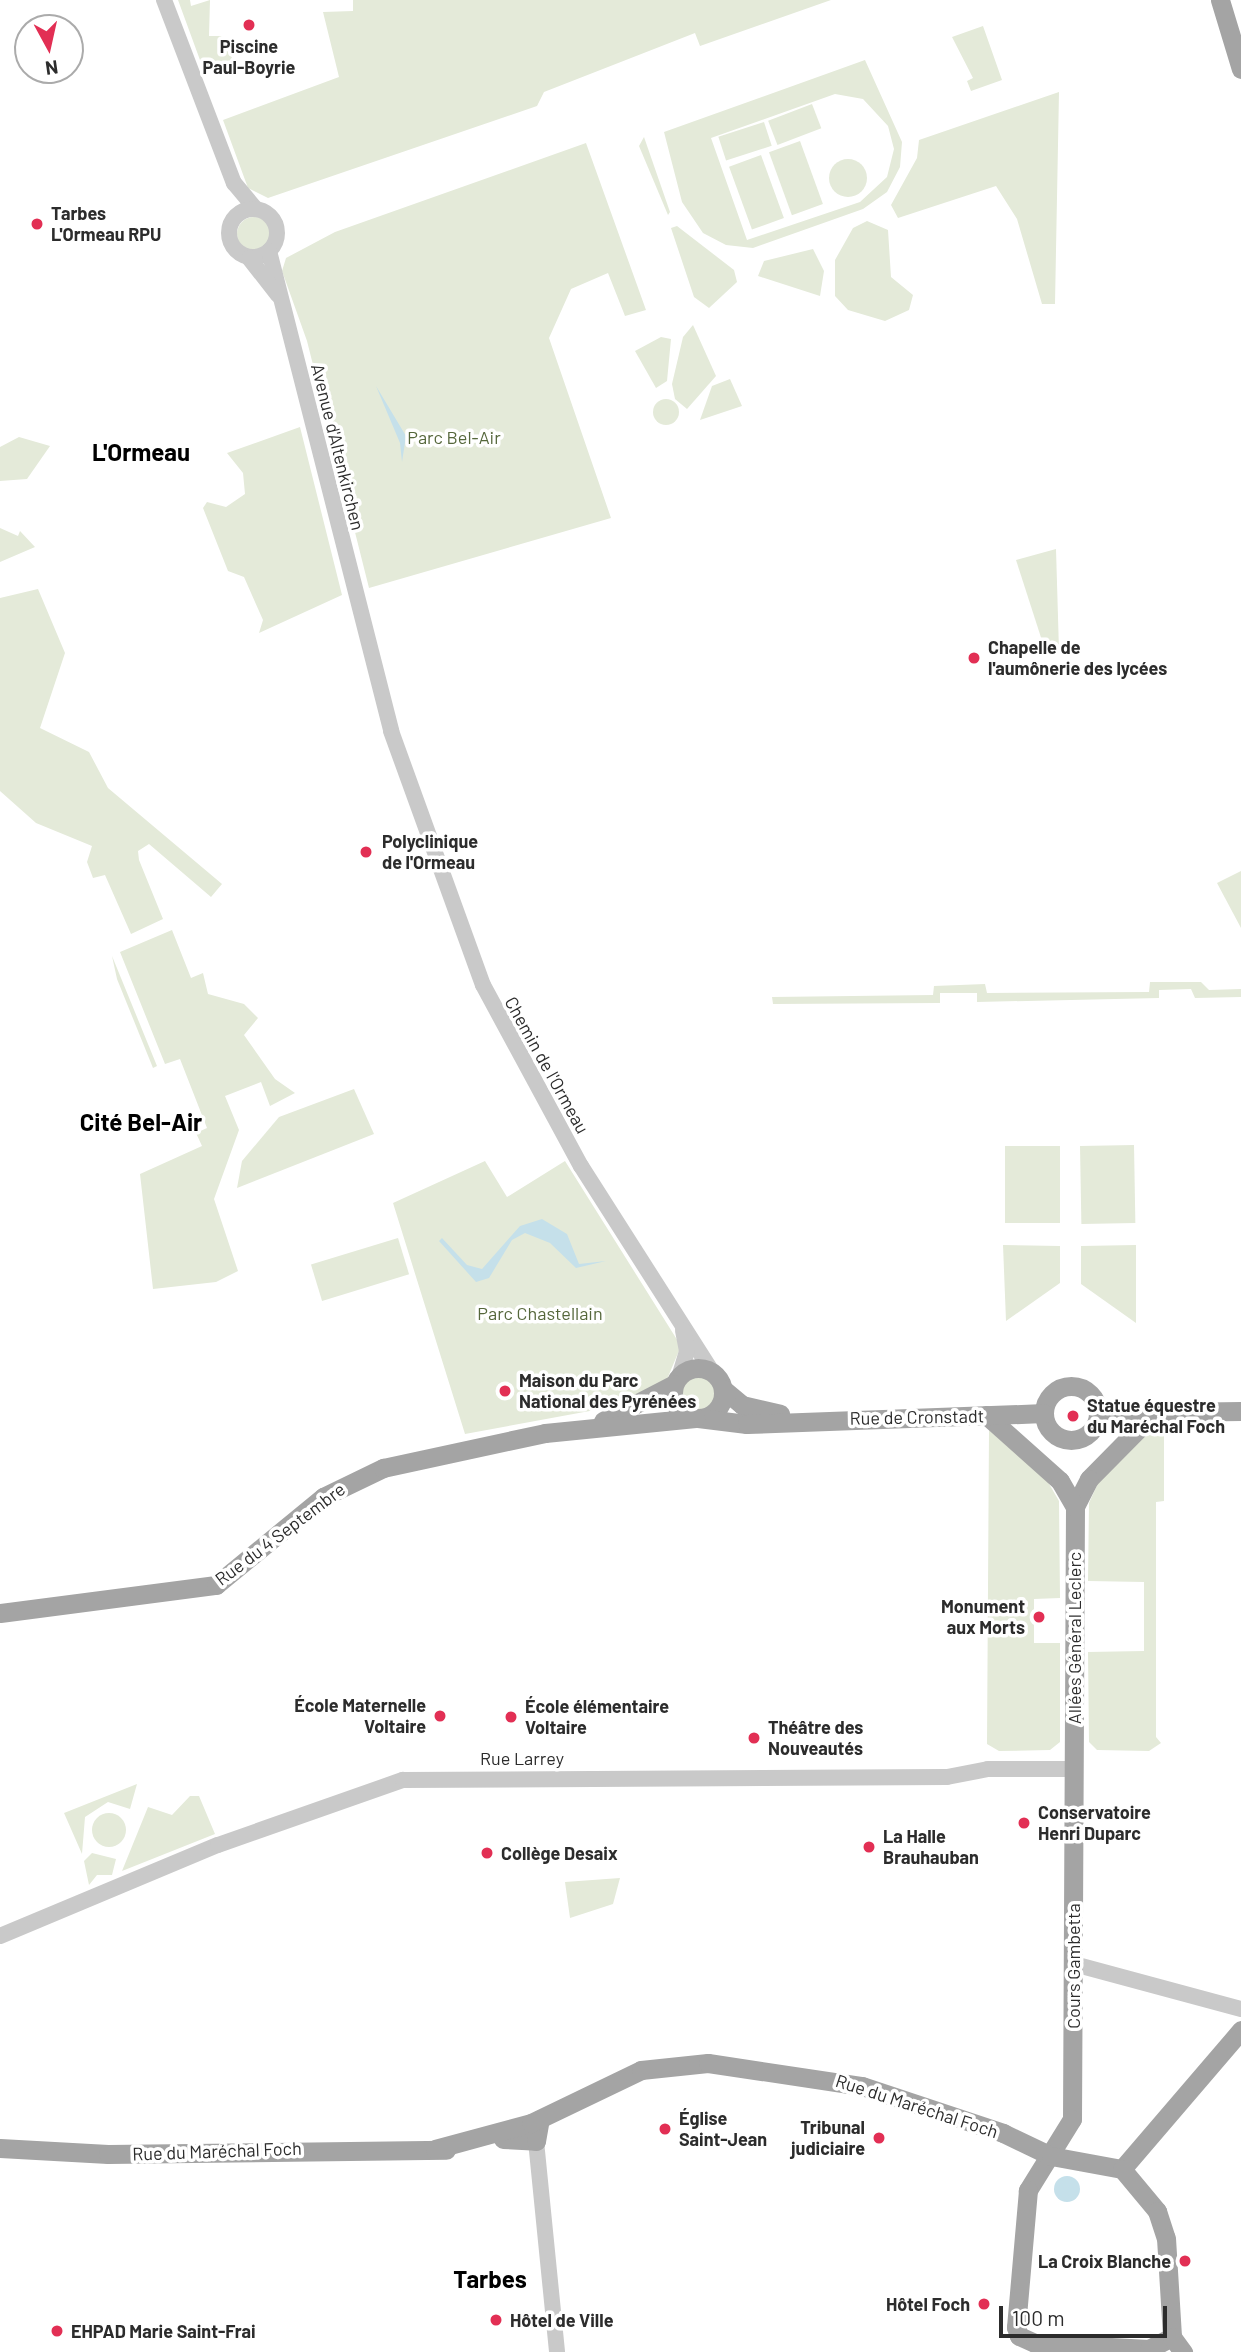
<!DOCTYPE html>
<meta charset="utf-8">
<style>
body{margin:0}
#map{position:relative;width:1241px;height:2352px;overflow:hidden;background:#fff;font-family:Barlow,sans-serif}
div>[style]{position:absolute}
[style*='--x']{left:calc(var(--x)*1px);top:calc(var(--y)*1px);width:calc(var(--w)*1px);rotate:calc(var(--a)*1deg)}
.green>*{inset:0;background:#e4ead9;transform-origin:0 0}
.round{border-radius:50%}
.water>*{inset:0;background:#c5e0ea}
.minor>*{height:16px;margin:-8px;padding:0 8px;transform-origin:8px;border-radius:8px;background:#c9c9c9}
.minor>.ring{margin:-8px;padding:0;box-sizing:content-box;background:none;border:16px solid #c9c9c9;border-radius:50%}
.major>*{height:19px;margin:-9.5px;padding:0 9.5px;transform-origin:9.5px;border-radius:9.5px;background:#a4a4a4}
.major>.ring{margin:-9.5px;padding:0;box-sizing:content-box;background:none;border:19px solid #a4a4a4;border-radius:50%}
.dots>*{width:19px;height:19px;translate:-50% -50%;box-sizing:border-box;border:4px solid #fff;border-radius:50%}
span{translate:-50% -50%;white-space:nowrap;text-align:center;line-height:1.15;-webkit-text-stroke:7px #fff;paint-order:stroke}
.poi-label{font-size:18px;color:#2c2c2c;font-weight:700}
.left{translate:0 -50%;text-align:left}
.right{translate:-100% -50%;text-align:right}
.park-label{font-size:18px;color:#55673b}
.street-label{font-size:18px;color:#2c2c2c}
.district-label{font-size:24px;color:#000;font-weight:700}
.north{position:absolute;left:14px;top:14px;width:70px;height:70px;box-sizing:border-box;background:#fff;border:2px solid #ababab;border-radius:50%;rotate:172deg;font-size:19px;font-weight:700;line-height:28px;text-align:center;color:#2c2c2c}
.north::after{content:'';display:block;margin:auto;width:24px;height:32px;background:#e22f54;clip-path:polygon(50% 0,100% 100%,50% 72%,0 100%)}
.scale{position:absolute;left:999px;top:2306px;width:168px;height:32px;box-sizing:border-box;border:4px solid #2c2c2c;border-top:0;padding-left:9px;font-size:21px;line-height:24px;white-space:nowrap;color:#2c2c2c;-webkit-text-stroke:5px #fff;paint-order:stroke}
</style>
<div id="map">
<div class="green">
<div style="clip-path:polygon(178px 0,190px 0,191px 6px,210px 0,209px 36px,221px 36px,233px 60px,204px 71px)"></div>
<div style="clip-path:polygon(353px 0,831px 0,700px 46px,695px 33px,544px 92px,537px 106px,268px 198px,248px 188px,223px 120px,339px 77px,323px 12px,353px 11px)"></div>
<div style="clip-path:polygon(983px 26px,1002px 80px,971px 91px,967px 81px,973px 78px,952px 37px)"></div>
<div style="clip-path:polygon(evenodd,865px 60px,902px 142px,900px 167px,887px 192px,863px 209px,753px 248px,726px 245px,703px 233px,682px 202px,664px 132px,865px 60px,835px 94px,863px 99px,888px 126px,894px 149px,887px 177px,860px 202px,747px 240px,711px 138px,835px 94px)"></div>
<div style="clip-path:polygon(1059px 92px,1055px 304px,1042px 304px,1017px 219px,996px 186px,898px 218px,891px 205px,917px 158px,919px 140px)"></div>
<div style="left:812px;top:104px;width:26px;height:47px;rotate:69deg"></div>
<div style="left:764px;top:122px;width:25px;height:48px;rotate:72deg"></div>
<div style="clip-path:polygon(644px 137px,670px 212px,668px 215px,639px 146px)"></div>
<div style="left:800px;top:141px;width:67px;height:33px;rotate:70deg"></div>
<div style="clip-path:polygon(586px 143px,646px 310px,625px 316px,608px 273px,571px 289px,549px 338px,611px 518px,369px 588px,307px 341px,282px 271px,286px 258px,335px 232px)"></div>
<div style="left:761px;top:155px;width:67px;height:34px;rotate:70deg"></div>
<div class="round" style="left:829px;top:159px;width:38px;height:38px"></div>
<div class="round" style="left:237px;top:217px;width:34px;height:34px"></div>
<div style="clip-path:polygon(867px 221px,888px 230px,891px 277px,913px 295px,909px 310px,885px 321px,848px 310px,835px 296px,835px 260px,853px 228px)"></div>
<div style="clip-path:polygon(677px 226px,734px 270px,737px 282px,709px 308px,694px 297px,671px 228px)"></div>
<div style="clip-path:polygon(813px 249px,824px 271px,820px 296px,758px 276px,764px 261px)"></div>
<div style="clip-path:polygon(693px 325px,716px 376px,687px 409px,675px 399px,672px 384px,683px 337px)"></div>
<div style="clip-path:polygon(661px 337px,671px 339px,667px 381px,656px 388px,635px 351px)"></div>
<div style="clip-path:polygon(730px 379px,742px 406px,700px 420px,712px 386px)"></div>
<div class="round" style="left:653px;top:399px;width:26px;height:26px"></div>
<div style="clip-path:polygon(300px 427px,342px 595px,259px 633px,263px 620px,244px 577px,228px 571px,203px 508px,207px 502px,226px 507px,245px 494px,243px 473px,227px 453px)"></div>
<div style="clip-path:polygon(19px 437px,50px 446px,27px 479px,0 481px,0 447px)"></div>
<div style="clip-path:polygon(0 528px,18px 536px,20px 531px,35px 547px,0 562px)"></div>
<div style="clip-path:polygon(1056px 549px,1059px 651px,1046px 653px,1016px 560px)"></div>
<div style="clip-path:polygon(38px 589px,65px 653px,40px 728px,89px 752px,108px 788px,222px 884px,211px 897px,149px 844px,138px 851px,139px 860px,163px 919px,131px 934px,105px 875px,93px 878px,87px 862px,92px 846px,36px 823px,0 791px,0 598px)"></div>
<div style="clip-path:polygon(1241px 871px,1241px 928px,1217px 883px)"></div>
<div style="clip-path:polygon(172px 930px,191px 978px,203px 973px,208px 994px,244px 1004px,258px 1018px,244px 1035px,275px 1079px,295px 1093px,270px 1106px,261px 1082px,225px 1096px,239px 1130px,214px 1199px,238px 1271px,216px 1282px,153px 1289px,140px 1174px,202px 1146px,196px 1133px,207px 1128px,180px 1059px,165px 1064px,120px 952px)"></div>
<div style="clip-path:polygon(112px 956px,157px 1066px,153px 1068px,117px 979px)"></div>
<div style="clip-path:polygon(1150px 982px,1201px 982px,1209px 990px,1241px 989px,1241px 997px,1195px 998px,1191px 989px,1159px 990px,1159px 998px,977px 1002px,977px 993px,940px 993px,940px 1003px,773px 1004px,772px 997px,933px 995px,934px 986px,985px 984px,987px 993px,1149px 992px)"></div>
<div style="clip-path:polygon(354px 1089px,374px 1134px,237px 1188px,242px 1161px,279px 1117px)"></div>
<div style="left:1134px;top:1145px;width:78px;height:54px;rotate:89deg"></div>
<div style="left:1005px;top:1146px;width:55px;height:77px"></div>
<div style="clip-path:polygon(485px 1161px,507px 1197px,565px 1161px,681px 1346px,665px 1384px,606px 1408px,465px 1434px,393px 1203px)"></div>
<div style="left:398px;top:1238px;width:38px;height:91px;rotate:73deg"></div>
<div style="clip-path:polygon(1003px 1245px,1060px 1246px,1060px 1283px,1006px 1321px)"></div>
<div style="clip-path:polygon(1136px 1245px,1136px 1323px,1081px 1284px,1081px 1246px)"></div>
<div class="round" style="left:679px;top:1372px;width:40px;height:40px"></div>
<div style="clip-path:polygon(1152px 1427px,1153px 1433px,1164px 1433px,1164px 1501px,1156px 1502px,1156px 1737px,1161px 1743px,1149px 1751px,1097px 1750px,1089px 1742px,1088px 1652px,1144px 1651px,1144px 1582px,1088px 1581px,1089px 1503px,1099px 1481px)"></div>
<div style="clip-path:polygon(989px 1430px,1048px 1482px,1059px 1501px,1060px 1598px,1034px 1599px,1034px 1643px,1060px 1643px,1060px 1742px,1050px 1750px,999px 1751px,987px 1744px)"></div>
<div style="clip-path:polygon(137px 1784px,130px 1809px,108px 1802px,85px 1817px,82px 1854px,64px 1813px)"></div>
<div style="clip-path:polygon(190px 1796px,199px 1796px,215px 1834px,122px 1871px,148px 1807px,172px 1815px)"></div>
<div class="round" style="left:92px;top:1813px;width:34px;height:34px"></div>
<div style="clip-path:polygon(92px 1853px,116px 1859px,112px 1875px,97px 1875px,89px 1885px,84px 1861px)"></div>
<div style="clip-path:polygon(620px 1878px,613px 1904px,570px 1918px,565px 1882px)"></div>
</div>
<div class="water">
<div style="clip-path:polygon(376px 386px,406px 436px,402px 462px,400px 443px)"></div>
<div style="clip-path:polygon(542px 1219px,567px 1234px,579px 1264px,606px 1261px,576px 1268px,550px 1243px,525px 1233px,512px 1240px,489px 1278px,476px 1282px,439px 1241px,442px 1238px,467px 1265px,482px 1269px,520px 1226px)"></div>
<div class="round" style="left:1054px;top:2176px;width:26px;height:26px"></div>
</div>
<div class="minor">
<div style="--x:164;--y:0;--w:196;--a:69.1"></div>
<div style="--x:234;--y:183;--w:34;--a:50"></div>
<div class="ring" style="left:229px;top:209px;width:32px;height:32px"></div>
<div style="--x:269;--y:251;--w:495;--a:75.7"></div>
<div style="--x:391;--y:731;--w:270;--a:70.1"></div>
<div style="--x:483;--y:985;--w:206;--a:61.6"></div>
<div style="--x:581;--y:1166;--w:244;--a:57.5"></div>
<div style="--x:249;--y:258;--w:47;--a:51.9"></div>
<div style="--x:680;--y:1374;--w:24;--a:-73"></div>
<div style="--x:687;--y:1351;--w:21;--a:-101"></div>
<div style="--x:0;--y:1936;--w:236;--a:-22.7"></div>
<div style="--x:218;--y:1845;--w:196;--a:-19.4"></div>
<div style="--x:403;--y:1780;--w:544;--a:-0.32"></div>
<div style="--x:947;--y:1777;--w:42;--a:-11"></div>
<div style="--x:988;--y:1769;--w:86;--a:0"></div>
<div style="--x:1074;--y:1964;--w:173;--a:15.1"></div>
<div style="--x:536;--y:2141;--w:212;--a:84.3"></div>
</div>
<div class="major">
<div style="--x:1220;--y:0;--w:72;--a:73.1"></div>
<div class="ring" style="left:673px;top:1368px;width:31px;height:31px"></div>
<div class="ring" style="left:1044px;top:1386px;width:35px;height:35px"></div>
<div style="--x:723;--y:1389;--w:25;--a:40"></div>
<div style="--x:742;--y:1405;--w:39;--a:13"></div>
<div style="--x:1155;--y:1412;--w:94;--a:134.6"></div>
<div style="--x:1089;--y:1479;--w:31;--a:117"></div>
<div style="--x:1075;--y:1507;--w:612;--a:90.28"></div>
<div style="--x:1072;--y:2119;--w:84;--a:121.8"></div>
<div style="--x:1028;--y:2190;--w:138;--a:95"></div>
<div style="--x:1016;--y:2327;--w:9;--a:72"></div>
<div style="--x:1019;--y:2336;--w:17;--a:24"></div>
<div style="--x:1035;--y:2343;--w:114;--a:3"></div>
<div style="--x:1149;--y:2349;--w:26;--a:-28"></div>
<div style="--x:1098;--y:1413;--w:143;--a:-0.8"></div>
<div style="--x:986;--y:1415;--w:99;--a:41.7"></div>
<div style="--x:1060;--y:1481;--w:30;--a:60"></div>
<div style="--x:698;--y:1418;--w:49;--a:7"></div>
<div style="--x:747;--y:1424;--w:297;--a:-2.1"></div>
<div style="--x:603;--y:1421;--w:80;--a:-27.5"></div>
<div style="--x:0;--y:1613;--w:218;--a:-7.4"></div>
<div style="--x:216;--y:1585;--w:139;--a:-39.4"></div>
<div style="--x:323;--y:1497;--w:67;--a:-25.8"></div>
<div style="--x:383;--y:1468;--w:166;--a:-12.2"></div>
<div style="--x:545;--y:1433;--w:151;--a:-5.7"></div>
<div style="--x:503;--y:2139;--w:33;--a:3"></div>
<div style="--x:536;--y:2141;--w:22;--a:-80"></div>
<div style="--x:0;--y:2148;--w:108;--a:3.2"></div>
<div style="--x:108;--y:2154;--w:338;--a:-0.7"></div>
<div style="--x:435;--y:2149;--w:99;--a:-15.2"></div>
<div style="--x:531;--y:2123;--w:122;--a:-25.7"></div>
<div style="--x:641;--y:2070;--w:67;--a:-6"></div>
<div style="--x:708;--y:2063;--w:156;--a:8.5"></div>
<div style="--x:862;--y:2086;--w:149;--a:18.4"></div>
<div style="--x:1003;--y:2133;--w:53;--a:25.6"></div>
<div style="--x:1051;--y:2156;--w:72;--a:10.4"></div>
<div style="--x:1122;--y:2169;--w:183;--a:-49.4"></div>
<div style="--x:1122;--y:2169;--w:55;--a:50.2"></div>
<div style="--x:1157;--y:2211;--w:28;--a:72"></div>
<div style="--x:1166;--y:2238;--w:99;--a:86.5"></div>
<div style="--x:1172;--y:2337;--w:19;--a:54"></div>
</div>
<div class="dots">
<div style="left:249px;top:25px;background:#e22f54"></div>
<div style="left:37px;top:224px;background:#e22f54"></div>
<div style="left:974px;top:658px;background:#e22f54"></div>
<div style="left:366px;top:852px;background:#e22f54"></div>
<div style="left:505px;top:1391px;background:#e22f54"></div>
<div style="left:1073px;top:1416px;background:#e22f54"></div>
<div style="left:1039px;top:1617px;background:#e22f54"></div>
<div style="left:440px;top:1716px;background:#e22f54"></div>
<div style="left:511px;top:1717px;background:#e22f54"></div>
<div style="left:754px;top:1738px;background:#e22f54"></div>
<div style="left:1024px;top:1823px;background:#e22f54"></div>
<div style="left:869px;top:1847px;background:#e22f54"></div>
<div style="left:487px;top:1853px;background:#e22f54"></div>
<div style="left:665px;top:2129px;background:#e22f54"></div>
<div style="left:879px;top:2138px;background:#e22f54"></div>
<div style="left:1185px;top:2261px;background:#e22f54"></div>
<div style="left:984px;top:2304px;background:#e22f54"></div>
<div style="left:496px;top:2320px;background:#e22f54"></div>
<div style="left:57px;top:2331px;background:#e22f54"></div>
</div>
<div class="poi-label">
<span style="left:249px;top:57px">Piscine<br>Paul-Boyrie</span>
<span class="left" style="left:51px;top:224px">Tarbes<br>L'Ormeau RPU</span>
<span class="left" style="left:988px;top:658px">Chapelle de<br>l'aumônerie des lycées</span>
<span class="left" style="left:382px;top:852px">Polyclinique<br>de l'Ormeau</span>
<span class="left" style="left:519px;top:1391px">Maison du Parc<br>National des Pyrénées</span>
<span class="left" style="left:1087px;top:1416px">Statue équestre<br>du Maréchal Foch</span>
<span class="right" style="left:1025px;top:1617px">Monument<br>aux Morts</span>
<span class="right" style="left:426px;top:1716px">École Maternelle<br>Voltaire</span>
<span class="left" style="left:525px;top:1717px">École élémentaire<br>Voltaire</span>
<span class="left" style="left:768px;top:1738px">Théâtre des<br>Nouveautés</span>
<span class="left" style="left:1038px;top:1823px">Conservatoire<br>Henri Duparc</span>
<span class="left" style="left:883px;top:1847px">La Halle<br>Brauhauban</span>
<span class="left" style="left:501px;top:1853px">Collège Desaix</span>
<span class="left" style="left:679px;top:2129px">Église<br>Saint-Jean</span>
<span class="right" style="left:865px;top:2138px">Tribunal<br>judiciaire</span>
<span class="right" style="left:1171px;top:2261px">La Croix Blanche</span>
<span class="right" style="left:970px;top:2304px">Hôtel Foch</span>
<span class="left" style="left:510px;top:2320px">Hôtel de Ville</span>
<span class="left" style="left:71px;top:2331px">EHPAD Marie Saint-Frai</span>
</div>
<div class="park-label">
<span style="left:454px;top:437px">Parc Bel-Air</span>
<span style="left:540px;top:1313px">Parc Chastellain</span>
</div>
<div class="street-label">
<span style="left:338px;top:447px;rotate:76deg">Avenue d'Altenkirchen</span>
<span style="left:547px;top:1065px;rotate:61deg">Chemin de l'Ormeau</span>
<span style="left:917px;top:1417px;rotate:-1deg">Rue de Cronstadt</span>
<span style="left:280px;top:1534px;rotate:-37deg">Rue du 4 Septembre</span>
<span style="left:1074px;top:1638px;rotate:-90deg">Allées Général Leclerc</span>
<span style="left:522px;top:1758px">Rue Larrey</span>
<span style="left:1073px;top:1966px;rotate:-90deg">Cours Gambetta</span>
<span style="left:917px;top:2106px;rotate:18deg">Rue du Maréchal Foch</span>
<span style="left:217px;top:2151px;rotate:-2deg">Rue du Maréchal Foch</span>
</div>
<div class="district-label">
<span style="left:141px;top:452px">L'Ormeau</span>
<span style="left:141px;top:1122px">Cité Bel-Air</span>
<span style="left:490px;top:2279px">Tarbes</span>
</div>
<div class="north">N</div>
<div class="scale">100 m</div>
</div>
